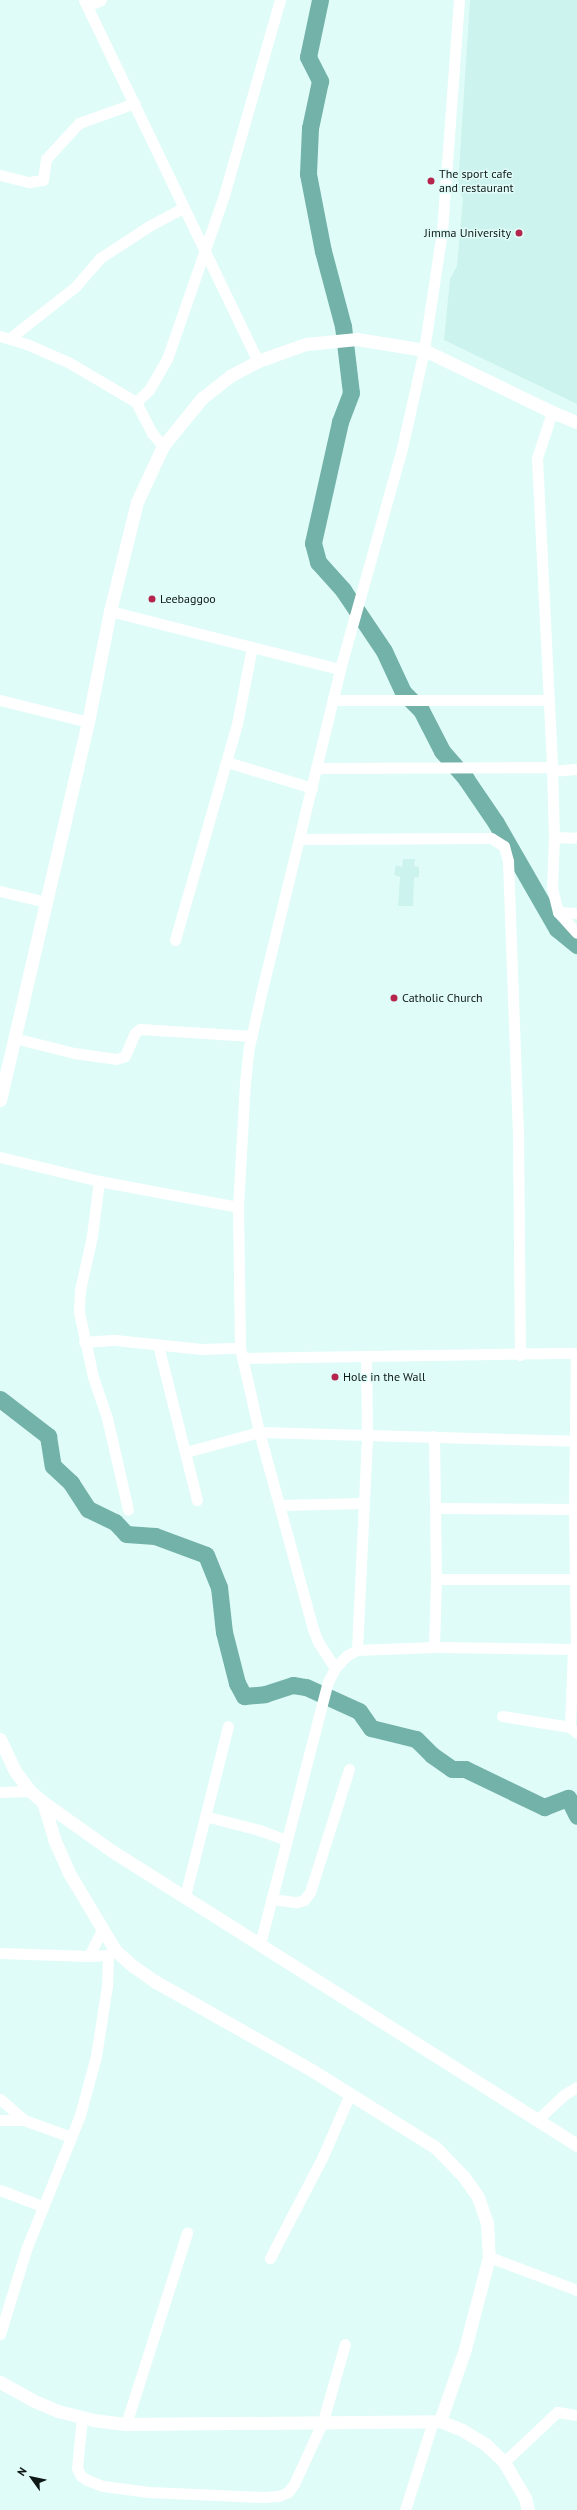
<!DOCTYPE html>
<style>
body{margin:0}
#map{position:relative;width:577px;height:2510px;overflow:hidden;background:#e0fcf8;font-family:"PT Sans",sans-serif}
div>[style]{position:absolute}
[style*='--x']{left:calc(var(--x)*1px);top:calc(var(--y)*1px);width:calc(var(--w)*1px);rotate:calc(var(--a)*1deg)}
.built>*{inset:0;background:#ccf3ed}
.river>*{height:17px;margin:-8.5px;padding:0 8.5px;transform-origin:8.5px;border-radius:8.5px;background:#73b2a9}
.minor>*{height:11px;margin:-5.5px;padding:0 5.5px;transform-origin:5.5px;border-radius:5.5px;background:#fff}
.tertiary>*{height:13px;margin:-6.5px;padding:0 6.5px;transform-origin:6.5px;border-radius:6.5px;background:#fff}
.dots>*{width:11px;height:11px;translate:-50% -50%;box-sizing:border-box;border:2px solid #e0fcf8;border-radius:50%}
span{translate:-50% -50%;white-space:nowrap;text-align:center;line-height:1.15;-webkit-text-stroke:3px #e0fcf8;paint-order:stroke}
.poi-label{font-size:12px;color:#0e1817}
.left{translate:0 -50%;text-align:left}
.right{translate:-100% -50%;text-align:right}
.north{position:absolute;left:12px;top:2458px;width:40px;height:40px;-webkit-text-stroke:3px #e0fcf8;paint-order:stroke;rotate:303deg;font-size:11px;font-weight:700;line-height:16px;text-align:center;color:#0e1817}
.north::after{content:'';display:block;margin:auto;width:14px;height:18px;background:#0e1817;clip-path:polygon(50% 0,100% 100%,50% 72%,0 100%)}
</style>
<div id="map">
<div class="built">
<div style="clip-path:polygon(470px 0,577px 0,577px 404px,444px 340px,450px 279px,457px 266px,463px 199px,458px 186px)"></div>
<div style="clip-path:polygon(403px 859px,415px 859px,414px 866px,419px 867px,419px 877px,414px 878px,413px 906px,398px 906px,400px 877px,394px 875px,396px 865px,402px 867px)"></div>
</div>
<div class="river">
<div style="--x:320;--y:0;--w:58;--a:101.9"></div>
<div style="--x:308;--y:57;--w:27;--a:63"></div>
<div style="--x:320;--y:81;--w:48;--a:102"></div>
<div style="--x:310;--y:128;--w:46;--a:92.5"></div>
<div style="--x:308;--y:174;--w:78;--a:79"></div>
<div style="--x:323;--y:251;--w:78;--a:75.1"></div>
<div style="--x:343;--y:326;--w:67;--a:83.2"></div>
<div style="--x:351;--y:393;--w:31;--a:111"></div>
<div style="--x:340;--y:422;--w:124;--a:102.6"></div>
<div style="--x:313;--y:543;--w:20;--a:75"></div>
<div style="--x:318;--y:562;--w:38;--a:48"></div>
<div style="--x:343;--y:590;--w:73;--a:56.1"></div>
<div style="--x:384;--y:651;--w:45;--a:65.1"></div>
<div style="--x:403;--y:692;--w:25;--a:45"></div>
<div style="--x:421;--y:710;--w:46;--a:62.9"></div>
<div style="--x:442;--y:751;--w:37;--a:49"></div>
<div style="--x:466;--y:779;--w:53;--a:55.7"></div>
<div style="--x:496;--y:823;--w:122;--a:60.1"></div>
<div style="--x:557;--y:929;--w:26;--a:39"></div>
<div style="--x:0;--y:1399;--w:61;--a:37.6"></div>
<div style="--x:48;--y:1436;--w:30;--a:81"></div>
<div style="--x:53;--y:1466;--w:25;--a:43"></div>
<div style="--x:71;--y:1483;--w:31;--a:57"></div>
<div style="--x:88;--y:1509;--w:30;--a:26"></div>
<div style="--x:115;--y:1522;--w:16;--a:47"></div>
<div style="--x:126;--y:1534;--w:29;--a:4"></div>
<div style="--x:155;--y:1536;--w:54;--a:20.4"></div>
<div style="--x:206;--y:1555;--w:35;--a:68"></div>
<div style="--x:219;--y:1587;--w:45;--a:83.7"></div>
<div style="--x:224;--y:1632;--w:53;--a:75.7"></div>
<div style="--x:237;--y:1683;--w:15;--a:62"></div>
<div style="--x:244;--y:1696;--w:21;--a:-5"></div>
<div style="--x:265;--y:1694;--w:29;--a:-18"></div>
<div style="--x:293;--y:1685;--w:13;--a:9"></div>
<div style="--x:306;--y:1687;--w:58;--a:24.4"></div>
<div style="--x:359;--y:1711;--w:21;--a:55"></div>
<div style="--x:371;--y:1728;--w:46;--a:13.7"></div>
<div style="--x:416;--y:1739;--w:23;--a:45"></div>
<div style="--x:432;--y:1755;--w:24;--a:35"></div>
<div style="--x:452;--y:1769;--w:13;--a:0"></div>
<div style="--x:465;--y:1769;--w:88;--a:25.7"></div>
<div style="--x:544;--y:1807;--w:26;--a:-21"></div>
<div style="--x:568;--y:1798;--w:20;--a:63"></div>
</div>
<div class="minor">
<div style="--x:84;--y:0;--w:401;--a:64.3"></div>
<div style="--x:87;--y:6;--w:15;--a:-23"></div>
<div style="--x:0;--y:175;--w:30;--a:14"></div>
<div style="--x:29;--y:182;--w:14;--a:-8"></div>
<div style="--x:43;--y:180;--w:21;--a:-82"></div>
<div style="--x:46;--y:159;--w:49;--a:-47.5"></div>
<div style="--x:79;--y:123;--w:59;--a:-19.7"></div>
<div style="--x:0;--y:336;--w:30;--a:17"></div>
<div style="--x:29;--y:345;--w:43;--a:23.6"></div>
<div style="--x:68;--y:362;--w:79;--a:30.5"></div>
<div style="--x:136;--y:402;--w:35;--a:63"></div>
<div style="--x:152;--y:433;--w:17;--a:50"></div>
<div style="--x:10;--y:338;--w:83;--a:-38.1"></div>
<div style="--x:75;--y:287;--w:38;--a:-49"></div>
<div style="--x:100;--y:258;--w:59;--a:-33.1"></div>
<div style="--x:149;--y:226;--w:38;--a:-28"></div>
<div style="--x:136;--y:402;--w:18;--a:-43"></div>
<div style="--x:149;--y:390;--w:36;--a:-60"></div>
<div style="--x:167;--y:359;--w:174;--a:-70.8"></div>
<div style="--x:224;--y:195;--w:203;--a:-74"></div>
<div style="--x:552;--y:412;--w:48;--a:108.1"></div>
<div style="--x:537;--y:458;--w:309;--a:87.2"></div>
<div style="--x:552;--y:767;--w:70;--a:88.4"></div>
<div style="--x:554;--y:837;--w:51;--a:92.2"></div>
<div style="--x:552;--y:888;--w:25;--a:76"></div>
<div style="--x:558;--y:912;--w:28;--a:48"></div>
<div style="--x:110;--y:611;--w:237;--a:14.2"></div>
<div style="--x:0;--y:700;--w:91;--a:14"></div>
<div style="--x:333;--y:700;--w:216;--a:0"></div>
<div style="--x:227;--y:762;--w:89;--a:17"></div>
<div style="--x:316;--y:768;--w:236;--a:-0.2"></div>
<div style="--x:552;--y:771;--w:25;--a:-5"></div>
<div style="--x:554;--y:837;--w:23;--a:2"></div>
<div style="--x:300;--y:839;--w:191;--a:-0.3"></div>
<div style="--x:491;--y:838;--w:15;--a:32"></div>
<div style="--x:504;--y:846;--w:16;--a:75"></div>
<div style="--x:508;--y:861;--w:269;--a:87.9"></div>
<div style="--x:518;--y:1130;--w:225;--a:89.5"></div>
<div style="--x:0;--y:891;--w:47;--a:13.4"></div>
<div style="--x:558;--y:912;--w:19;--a:3"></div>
<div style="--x:175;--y:940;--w:225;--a:-74"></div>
<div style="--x:237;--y:724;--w:78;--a:-79"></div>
<div style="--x:14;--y:1038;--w:62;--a:14"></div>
<div style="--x:74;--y:1053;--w:42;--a:8.1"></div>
<div style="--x:116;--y:1059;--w:9;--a:-18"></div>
<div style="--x:125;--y:1056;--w:25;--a:-67"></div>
<div style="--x:135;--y:1033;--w:6;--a:-39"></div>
<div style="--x:140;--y:1029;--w:112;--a:3.6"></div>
<div style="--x:0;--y:1157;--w:102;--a:13.6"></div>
<div style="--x:99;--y:1181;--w:141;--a:10.6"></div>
<div style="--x:99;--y:1181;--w:55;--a:97.3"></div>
<div style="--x:92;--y:1236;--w:55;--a:102.5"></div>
<div style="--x:80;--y:1290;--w:22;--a:93"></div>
<div style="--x:79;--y:1312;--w:66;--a:77.8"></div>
<div style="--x:93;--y:1377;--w:43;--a:71.1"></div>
<div style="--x:107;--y:1418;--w:94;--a:77.1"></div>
<div style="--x:84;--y:1342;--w:31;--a:-4"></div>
<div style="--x:115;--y:1340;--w:87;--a:5.9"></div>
<div style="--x:202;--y:1349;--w:38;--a:-2"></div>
<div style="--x:158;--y:1345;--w:160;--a:75.9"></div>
<div style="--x:242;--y:1358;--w:335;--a:-0.9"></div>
<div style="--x:186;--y:1452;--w:76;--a:-15.3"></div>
<div style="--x:259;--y:1432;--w:316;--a:1.6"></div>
<div style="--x:280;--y:1505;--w:82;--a:-1.4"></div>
<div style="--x:435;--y:1508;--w:139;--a:0.4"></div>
<div style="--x:436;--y:1579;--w:138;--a:0"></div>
<div style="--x:434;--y:1647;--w:68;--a:-88.3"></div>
<div style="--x:436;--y:1579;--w:143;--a:-90.8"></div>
<div style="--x:576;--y:1649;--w:140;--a:-90.8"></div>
<div style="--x:574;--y:1509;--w:156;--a:-89.3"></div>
<div style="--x:357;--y:1650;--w:216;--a:-87.3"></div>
<div style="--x:367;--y:1434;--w:78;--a:-90.7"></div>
<div style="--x:335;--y:1668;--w:31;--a:-123"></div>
<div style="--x:318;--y:1642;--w:14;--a:-111"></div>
<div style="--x:313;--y:1629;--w:204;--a:-105.3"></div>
<div style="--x:259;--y:1432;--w:86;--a:-102.7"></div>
<div style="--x:240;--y:1348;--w:141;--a:-90.8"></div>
<div style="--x:238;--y:1207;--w:124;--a:-86.8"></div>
<div style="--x:245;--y:1083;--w:36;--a:-84"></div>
<div style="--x:249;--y:1047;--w:58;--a:-77.2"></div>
<div style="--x:262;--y:990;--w:330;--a:-76.3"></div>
<div style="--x:340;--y:669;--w:230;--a:-74.3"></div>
<div style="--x:402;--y:448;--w:100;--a:-77.3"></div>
<div style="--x:424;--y:350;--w:120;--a:-81.4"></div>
<div style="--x:442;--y:231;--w:232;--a:-85.8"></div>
<div style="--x:502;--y:1716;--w:69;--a:9.2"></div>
<div style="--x:570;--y:1727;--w:9;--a:41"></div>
<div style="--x:570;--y:1727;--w:78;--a:-87.8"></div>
<div style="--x:0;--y:1792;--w:30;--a:-2"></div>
<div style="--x:205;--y:1816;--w:56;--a:14.5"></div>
<div style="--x:259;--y:1830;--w:29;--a:20"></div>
<div style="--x:185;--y:1896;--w:175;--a:-75.8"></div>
<div style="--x:271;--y:1899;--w:26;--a:7"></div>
<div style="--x:297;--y:1902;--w:7;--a:-16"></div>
<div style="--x:304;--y:1900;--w:10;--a:-53"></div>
<div style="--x:310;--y:1892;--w:129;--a:-72.4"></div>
<div style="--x:260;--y:1944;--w:271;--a:-75.5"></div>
<div style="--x:328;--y:1682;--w:16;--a:-63"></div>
<div style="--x:335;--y:1668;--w:16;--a:-47"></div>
<div style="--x:346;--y:1656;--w:13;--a:-29"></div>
<div style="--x:357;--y:1650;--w:77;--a:-2.2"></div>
<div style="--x:434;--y:1647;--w:143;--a:0.8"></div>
<div style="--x:0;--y:1953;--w:89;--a:1.9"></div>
<div style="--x:89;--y:1956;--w:19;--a:-3"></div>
<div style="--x:108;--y:1955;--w:6;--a:-39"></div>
<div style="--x:89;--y:1956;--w:30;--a:-64"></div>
<div style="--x:0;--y:2099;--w:32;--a:41"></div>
<div style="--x:24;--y:2120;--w:50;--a:19.9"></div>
<div style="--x:0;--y:2120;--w:24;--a:0"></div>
<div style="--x:537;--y:2120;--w:38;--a:-43"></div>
<div style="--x:565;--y:2094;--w:14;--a:-30"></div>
<div style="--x:0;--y:2190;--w:45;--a:20.9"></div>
<div style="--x:489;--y:2257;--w:94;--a:20.6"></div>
<div style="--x:270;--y:2258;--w:115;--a:-62.5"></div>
<div style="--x:323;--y:2156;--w:68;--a:-66.5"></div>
<div style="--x:0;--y:2334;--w:91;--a:-72.8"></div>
<div style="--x:27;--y:2247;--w:142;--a:-68.1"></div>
<div style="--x:80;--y:2115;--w:61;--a:-74.8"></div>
<div style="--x:96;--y:2056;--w:71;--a:-81.1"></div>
<div style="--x:107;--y:1986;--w:31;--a:-88"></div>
<div style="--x:82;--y:2417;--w:51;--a:95.6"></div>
<div style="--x:77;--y:2468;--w:9;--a:63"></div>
<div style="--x:81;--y:2476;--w:7;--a:34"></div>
<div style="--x:87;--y:2480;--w:17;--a:21"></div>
<div style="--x:103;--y:2486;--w:46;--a:7.4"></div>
<div style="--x:149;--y:2492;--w:114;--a:2.5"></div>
<div style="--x:263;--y:2497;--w:16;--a:-4"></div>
<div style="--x:279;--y:2496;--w:10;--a:-24"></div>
<div style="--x:288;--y:2492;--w:10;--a:-53"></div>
<div style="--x:294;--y:2484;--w:69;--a:-65.3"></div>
<div style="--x:323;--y:2421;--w:80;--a:-74.1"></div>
<div style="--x:126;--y:2424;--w:201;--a:-72.3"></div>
<div style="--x:504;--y:2462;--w:73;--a:-43.3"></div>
<div style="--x:557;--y:2412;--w:20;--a:9"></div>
<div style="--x:405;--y:2510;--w:93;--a:-72.5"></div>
</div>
<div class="tertiary">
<div style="--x:0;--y:1100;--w:388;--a:-76.9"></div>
<div style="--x:88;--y:722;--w:113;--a:-78.8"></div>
<div style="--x:110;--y:611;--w:112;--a:-76.1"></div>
<div style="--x:137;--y:502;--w:62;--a:-65.1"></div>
<div style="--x:163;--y:446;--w:62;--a:-50.9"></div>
<div style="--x:202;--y:398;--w:36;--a:-38"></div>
<div style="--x:230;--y:376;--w:32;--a:-28"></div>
<div style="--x:258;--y:361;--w:51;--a:-19.5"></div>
<div style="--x:306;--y:344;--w:51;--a:-5.6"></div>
<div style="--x:357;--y:339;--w:68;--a:9.3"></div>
<div style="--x:424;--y:350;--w:142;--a:25.8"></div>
<div style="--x:552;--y:412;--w:27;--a:22"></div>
<div style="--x:0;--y:1739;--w:35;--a:65"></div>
<div style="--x:15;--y:1771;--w:25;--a:53"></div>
<div style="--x:30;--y:1791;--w:17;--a:40"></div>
<div style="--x:43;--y:1802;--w:85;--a:35.4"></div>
<div style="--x:112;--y:1851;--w:550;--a:32.3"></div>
<div style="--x:43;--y:1802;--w:39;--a:73"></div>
<div style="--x:54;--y:1839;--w:37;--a:66"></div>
<div style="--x:69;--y:1873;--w:90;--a:59.1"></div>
<div style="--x:115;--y:1950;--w:24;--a:42"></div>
<div style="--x:133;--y:1966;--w:28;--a:35"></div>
<div style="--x:156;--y:1982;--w:180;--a:29.5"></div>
<div style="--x:313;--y:2071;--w:145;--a:32"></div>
<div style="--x:436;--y:2148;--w:40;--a:46"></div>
<div style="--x:464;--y:2177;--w:24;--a:55"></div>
<div style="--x:478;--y:2197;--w:28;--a:71"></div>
<div style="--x:487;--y:2223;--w:34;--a:87"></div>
<div style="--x:489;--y:2257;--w:98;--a:104.7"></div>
<div style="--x:464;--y:2352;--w:73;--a:109.2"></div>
<div style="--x:0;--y:2382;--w:37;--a:29"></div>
<div style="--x:32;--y:2400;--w:28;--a:23"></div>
<div style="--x:58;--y:2411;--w:36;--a:14"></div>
<div style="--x:93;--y:2420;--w:33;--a:7"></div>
<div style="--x:126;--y:2424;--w:314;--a:-0.5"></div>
<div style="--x:440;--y:2421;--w:24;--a:22"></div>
<div style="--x:462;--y:2430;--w:27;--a:31"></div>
<div style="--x:485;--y:2444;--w:26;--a:43"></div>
<div style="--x:504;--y:2462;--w:42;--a:59.7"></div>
<div style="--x:525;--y:2498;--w:12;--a:76"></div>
</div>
<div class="dots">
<div style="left:431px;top:181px;background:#b5244d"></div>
<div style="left:519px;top:233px;background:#b5244d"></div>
<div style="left:152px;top:599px;background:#b5244d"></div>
<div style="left:394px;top:998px;background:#b5244d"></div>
<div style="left:335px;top:1377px;background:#b5244d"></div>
</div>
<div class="poi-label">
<span class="left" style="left:439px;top:181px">The sport cafe<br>and restaurant</span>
<span class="right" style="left:511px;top:233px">Jimma University</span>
<span class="left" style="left:160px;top:599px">Leebaggoo</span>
<span class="left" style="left:402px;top:998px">Catholic Church</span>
<span class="left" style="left:343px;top:1377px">Hole in the Wall</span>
</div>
<div class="north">N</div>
</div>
